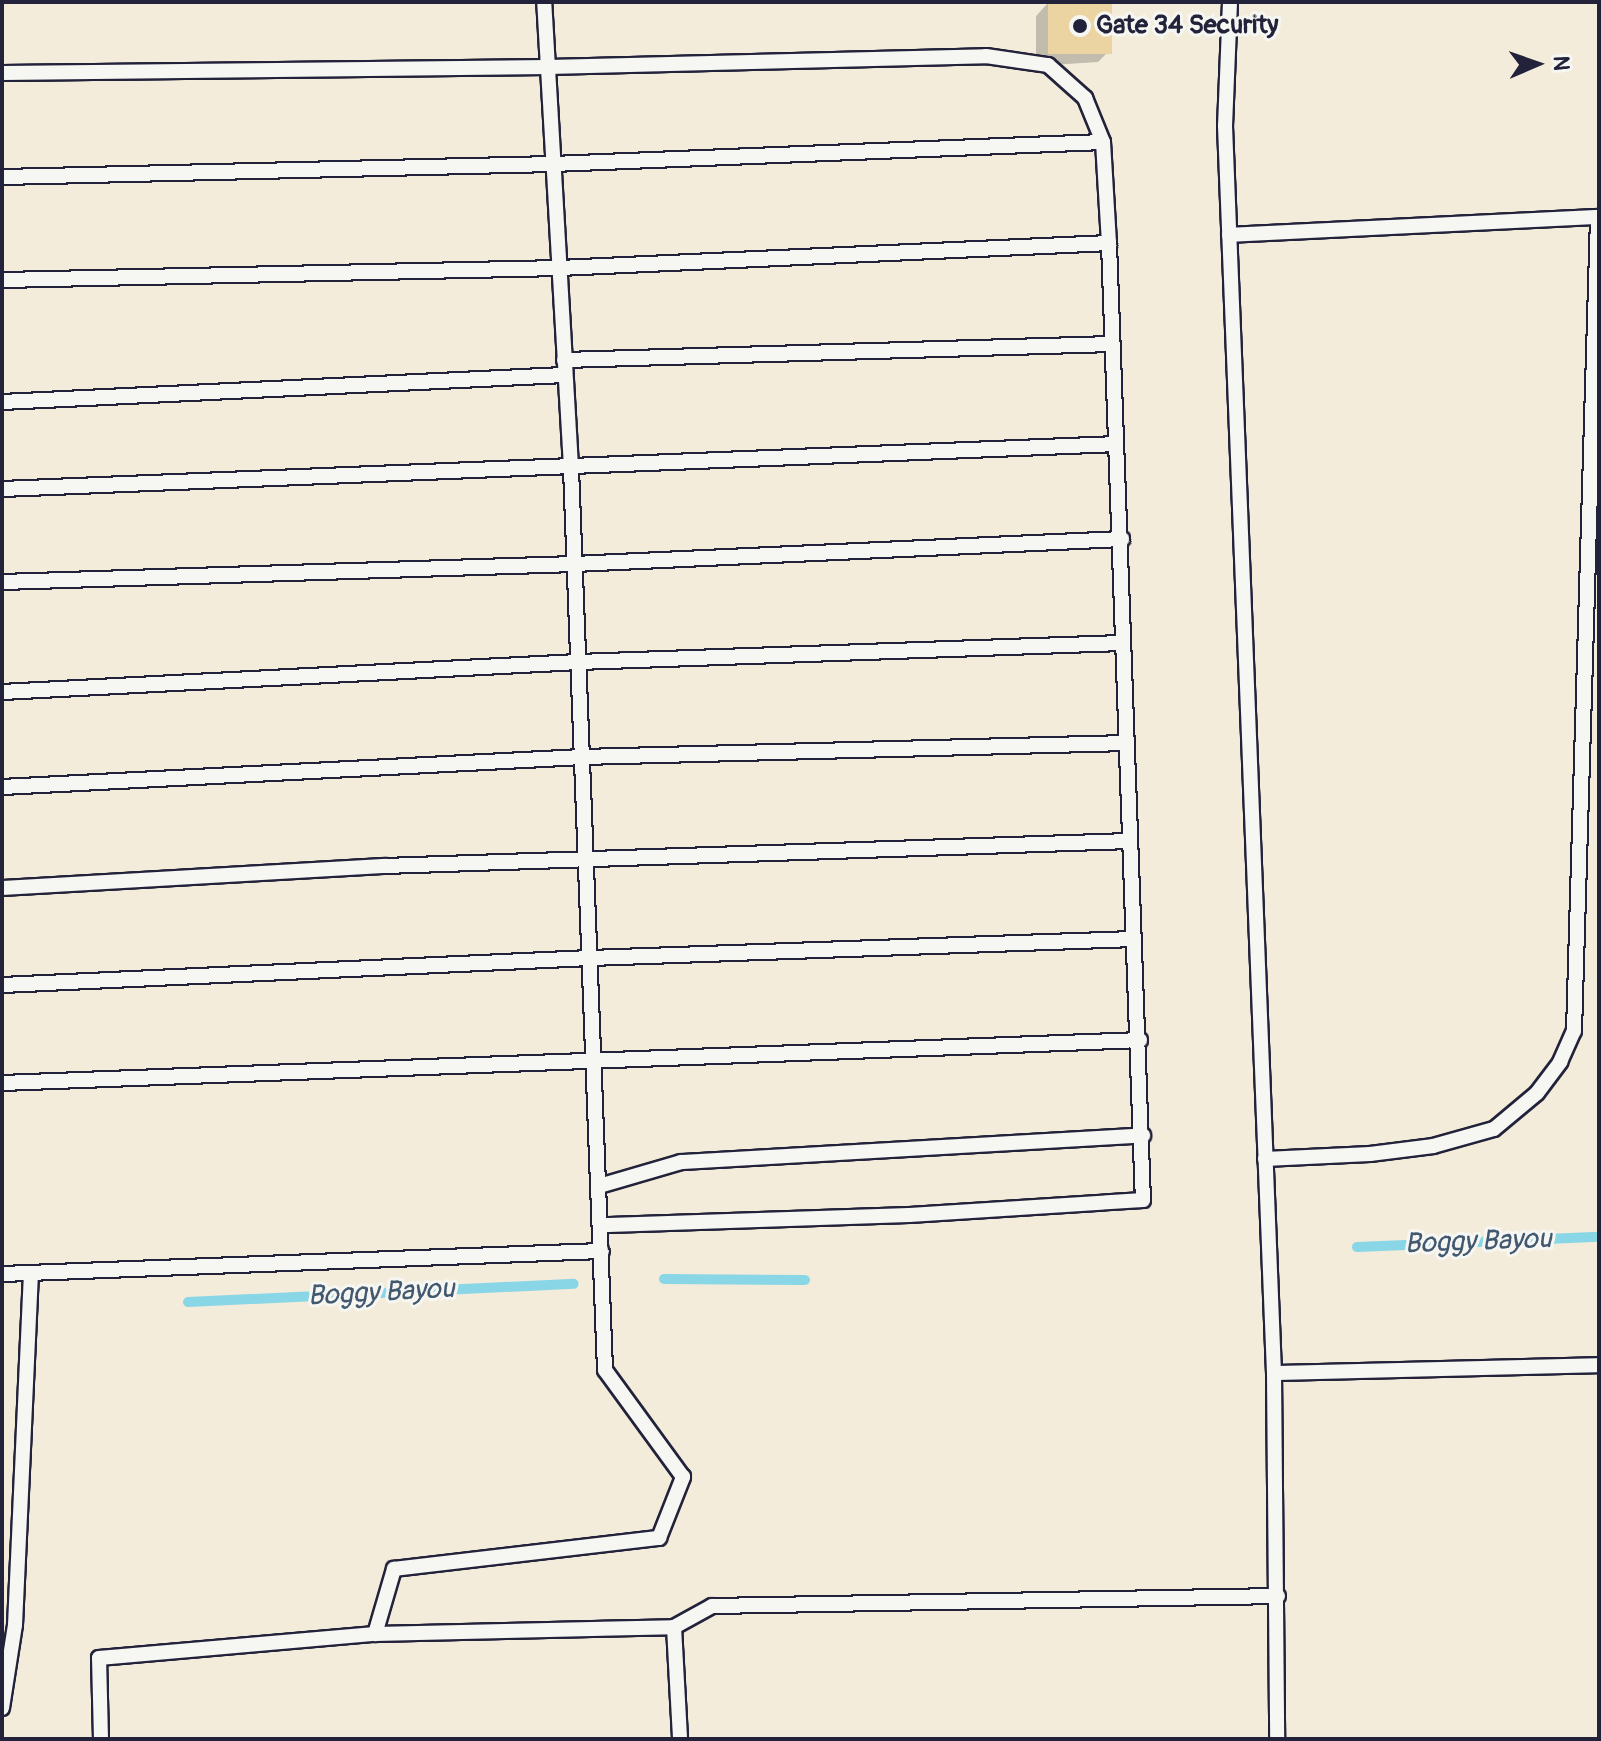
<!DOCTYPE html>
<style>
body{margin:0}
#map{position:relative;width:1601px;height:1741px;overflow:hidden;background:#f6f6f2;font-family:Pangolin,sans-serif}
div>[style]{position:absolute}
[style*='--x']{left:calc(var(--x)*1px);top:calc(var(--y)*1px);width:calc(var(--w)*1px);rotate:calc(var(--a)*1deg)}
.built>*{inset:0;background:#f3ecda;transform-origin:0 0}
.shadow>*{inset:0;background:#0003}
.stream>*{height:10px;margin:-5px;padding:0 5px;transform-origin:5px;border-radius:5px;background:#89d6e7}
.building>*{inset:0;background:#ecd4a2;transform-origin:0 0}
.roads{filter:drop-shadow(2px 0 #22223b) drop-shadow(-2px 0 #22223b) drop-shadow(0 2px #22223b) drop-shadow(0 -2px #22223b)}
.service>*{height:14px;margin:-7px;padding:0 7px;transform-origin:7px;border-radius:7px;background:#f6f6f2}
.dots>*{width:22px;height:22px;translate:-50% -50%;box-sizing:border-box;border:4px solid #f6f6f2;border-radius:50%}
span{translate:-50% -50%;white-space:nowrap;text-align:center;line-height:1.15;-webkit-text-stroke:6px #f6f6f2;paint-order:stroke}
.poi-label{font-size:26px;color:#22223b;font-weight:700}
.left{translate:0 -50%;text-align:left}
.water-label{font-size:28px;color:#41586f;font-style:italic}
.frame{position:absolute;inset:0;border:4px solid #22223b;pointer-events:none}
.north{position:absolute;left:1497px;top:24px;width:80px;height:80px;-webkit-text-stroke:6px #f6f6f2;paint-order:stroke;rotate:88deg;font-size:22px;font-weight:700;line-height:32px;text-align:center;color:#22223b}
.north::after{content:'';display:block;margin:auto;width:28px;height:36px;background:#22223b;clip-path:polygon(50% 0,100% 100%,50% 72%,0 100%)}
</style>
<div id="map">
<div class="built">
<div style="left:2px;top:2px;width:1597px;height:1737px"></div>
</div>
<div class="shadow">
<div style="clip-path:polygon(1110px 2px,1111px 49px,1098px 62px,1036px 66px,1036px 16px,1048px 3px)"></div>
</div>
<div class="stream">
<div style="--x:1357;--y:1247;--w:242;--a:-2.4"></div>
<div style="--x:664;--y:1279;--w:141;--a:0.4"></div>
<div style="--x:188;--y:1302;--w:386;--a:-2.7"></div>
</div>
<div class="building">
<div style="left:1048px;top:2px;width:64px;height:52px"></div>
</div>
<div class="roads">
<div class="service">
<div style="--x:1230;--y:2;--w:124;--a:92.3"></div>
<div style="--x:1225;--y:126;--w:1248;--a:87.75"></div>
<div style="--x:1274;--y:1373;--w:366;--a:89.5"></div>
<div style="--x:2;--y:73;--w:546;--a:-0.63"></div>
<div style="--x:548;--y:67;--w:438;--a:-1.4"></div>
<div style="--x:986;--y:56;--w:63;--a:8.3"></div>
<div style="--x:1048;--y:65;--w:50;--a:41.7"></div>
<div style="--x:1085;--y:98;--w:48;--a:67.8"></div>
<div style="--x:1103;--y:142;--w:101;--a:86.6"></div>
<div style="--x:1109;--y:243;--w:958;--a:87.97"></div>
<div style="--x:1143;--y:1200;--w:234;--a:176.3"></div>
<div style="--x:909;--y:1215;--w:308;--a:178.1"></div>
<div style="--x:2;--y:177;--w:551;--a:-1.35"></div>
<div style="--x:553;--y:164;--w:550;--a:-2.29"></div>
<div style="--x:1229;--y:235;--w:370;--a:-2.8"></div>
<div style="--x:2;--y:280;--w:557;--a:-1.23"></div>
<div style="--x:559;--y:268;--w:551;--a:-2.6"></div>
<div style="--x:564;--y:360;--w:548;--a:-1.67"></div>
<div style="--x:2;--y:402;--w:564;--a:-2.75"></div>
<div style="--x:2;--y:489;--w:1115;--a:-2.31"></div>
<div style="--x:2;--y:582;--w:572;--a:-1.8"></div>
<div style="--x:574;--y:564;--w:549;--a:-2.61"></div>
<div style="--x:2;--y:692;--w:577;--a:-2.98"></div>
<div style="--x:578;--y:662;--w:545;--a:-2"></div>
<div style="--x:2;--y:787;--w:581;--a:-2.96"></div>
<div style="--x:582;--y:757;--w:544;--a:-1.47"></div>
<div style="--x:2;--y:888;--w:383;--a:-3.3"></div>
<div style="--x:384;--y:866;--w:746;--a:-1.92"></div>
<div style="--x:2;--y:985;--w:589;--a:-2.63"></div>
<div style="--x:590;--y:958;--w:543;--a:-2"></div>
<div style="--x:2;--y:1083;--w:1139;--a:-2.16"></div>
<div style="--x:1265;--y:1159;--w:105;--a:-2.7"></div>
<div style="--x:1370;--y:1154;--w:64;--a:-7.2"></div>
<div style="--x:1433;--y:1146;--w:63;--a:-15.6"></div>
<div style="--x:1494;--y:1129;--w:56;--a:-39.9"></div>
<div style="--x:1537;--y:1093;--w:39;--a:-53"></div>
<div style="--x:1560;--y:1062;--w:34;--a:-66"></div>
<div style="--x:1574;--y:1031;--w:814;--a:-88.31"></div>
<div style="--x:599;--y:1186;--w:85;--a:-16.3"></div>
<div style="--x:681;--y:1162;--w:463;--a:-3.3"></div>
<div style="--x:2;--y:1274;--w:600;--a:-2.2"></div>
<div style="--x:1274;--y:1373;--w:325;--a:-1.4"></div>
<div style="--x:674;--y:1627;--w:43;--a:-28.9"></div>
<div style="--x:712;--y:1606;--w:566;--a:-1.01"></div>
<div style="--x:375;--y:1634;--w:68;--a:-73.7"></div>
<div style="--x:394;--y:1569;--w:267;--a:-6.7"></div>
<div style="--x:659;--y:1538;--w:66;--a:-68.5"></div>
<div style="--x:683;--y:1477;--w:132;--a:-126.1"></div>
<div style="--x:605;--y:1370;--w:904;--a:-92.16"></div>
<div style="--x:571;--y:467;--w:466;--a:-93.3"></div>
<div style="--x:2;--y:1708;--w:84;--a:-81.1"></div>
<div style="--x:15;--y:1625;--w:352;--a:-87.4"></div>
<div style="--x:101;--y:1739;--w:81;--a:-91.4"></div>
<div style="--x:99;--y:1658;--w:277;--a:-5"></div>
<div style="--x:375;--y:1634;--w:299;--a:-1.3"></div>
<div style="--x:674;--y:1627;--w:112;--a:86.9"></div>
</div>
</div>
<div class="dots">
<div style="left:1080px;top:26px;background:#22223b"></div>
</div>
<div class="poi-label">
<span class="left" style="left:1096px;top:26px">Gate 34 Security</span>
</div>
<div class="water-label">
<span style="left:1478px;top:1242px;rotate:-2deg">Boggy Bayou</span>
<span style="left:381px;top:1293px;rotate:-3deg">Boggy Bayou</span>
</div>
<div class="frame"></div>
<div class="north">N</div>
</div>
